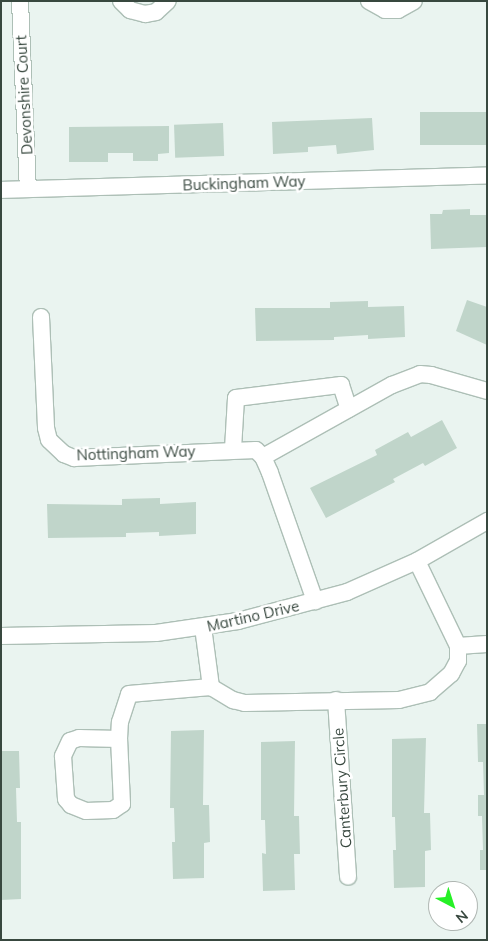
<!DOCTYPE html>
<style>
body{margin:0}
#map{position:relative;width:488px;height:941px;overflow:hidden;background:#eaf4f0;font-family:Mulish,sans-serif}
div>[style]{position:absolute}
[style*='--x']{left:calc(var(--x)*1px);top:calc(var(--y)*1px);width:calc(var(--w)*1px);rotate:calc(var(--a)*1deg)}
.building>*{inset:0;background:#c0d5ca;transform-origin:0 0}
.roads{filter:drop-shadow(1px 0 #adbfb6) drop-shadow(-1px 0 #adbfb6) drop-shadow(0 1px #adbfb6) drop-shadow(0 -1px #adbfb6)}
.street>*{height:16px;margin:-8px;padding:0 8px;transform-origin:8px;border-radius:8px;background:#fff}
span{translate:-50% -50%;white-space:nowrap;text-align:center;line-height:1.15;-webkit-text-stroke:5px #fff;paint-order:stroke}
.street-label{font-size:15px;color:#38483f}
.frame{position:absolute;inset:0;border:2px solid #38483f;pointer-events:none}
.north{position:absolute;left:428px;top:881px;width:50px;height:50px;box-sizing:border-box;background:#fff;border:1px solid #afb6b2;border-radius:50%;rotate:140deg;font-size:14px;font-weight:700;line-height:20px;text-align:center;color:#38483f}
.north::after{content:'';display:block;margin:auto;width:18px;height:22px;background:#26f026;clip-path:polygon(50% 0,100% 100%,50% 72%,0 100%)}
</style>
<div id="map">
<div class="building">
<div style="left:487px;top:112px;width:33px;height:67px;rotate:90deg"></div>
<div style="clip-path:polygon(372px 118px,374px 150px,337px 154px,336px 145px,308px 147px,308px 152px,273px 154px,272px 122px)"></div>
<div style="left:223px;top:123px;width:33px;height:49px;rotate:88deg"></div>
<div style="clip-path:polygon(169px 126px,169px 153px,158px 154px,158px 161px,133px 161px,133px 153px,108px 153px,108px 162px,69px 162px,69px 127px)"></div>
<div style="clip-path:polygon(470px 209px,470px 215px,487px 215px,487px 247px,431px 249px,430px 214px,442px 214px,443px 210px)"></div>
<div style="clip-path:polygon(467px 300px,487px 307px,487px 345px,456px 331px)"></div>
<div style="clip-path:polygon(368px 301px,368px 307px,404px 306px,405px 337px,368px 339px,368px 335px,334px 337px,334px 340px,256px 341px,255px 308px,330px 308px,330px 302px)"></div>
<div style="clip-path:polygon(442px 420px,457px 448px,425px 466px,423px 463px,393px 479px,395px 482px,326px 518px,310px 488px,377px 455px,375px 450px,408px 432px,411px 437px)"></div>
<div style="clip-path:polygon(160px 498px,160px 504px,196px 502px,196px 534px,159px 536px,159px 532px,126px 533px,126px 537px,48px 538px,47px 504px,122px 505px,122px 499px)"></div>
<div style="clip-path:polygon(477px 724px,487px 724px,487px 870px,480px 870px,480px 850px,483px 850px,482px 816px,478px 816px,478px 795px,484px 795px,483px 762px,478px 762px)"></div>
<div style="clip-path:polygon(204px 730px,203px 805px,209px 805px,210px 842px,204px 843px,204px 878px,173px 879px,172px 842px,175px 842px,174px 808px,170px 808px,171px 731px)"></div>
<div style="clip-path:polygon(426px 738px,424px 813px,430px 813px,431px 850px,425px 851px,425px 887px,394px 888px,393px 850px,396px 850px,395px 817px,392px 817px,392px 739px)"></div>
<div style="clip-path:polygon(295px 741px,294px 816px,299px 816px,300px 854px,294px 854px,295px 890px,263px 891px,262px 853px,266px 854px,265px 820px,261px 820px,261px 742px)"></div>
<div style="clip-path:polygon(1px 751px,19px 751px,20px 788px,16px 788px,17px 822px,21px 822px,21px 899px,1px 900px)"></div>
</div>
<div class="roads">
<div class="street">
<div style="--x:20;--y:1;--w:188;--a:87.6"></div>
<div style="--x:121;--y:1;--w:13;--a:45"></div>
<div style="--x:130;--y:10;--w:16;--a:15"></div>
<div style="--x:145;--y:14;--w:11;--a:-10"></div>
<div style="--x:156;--y:12;--w:16;--a:-43"></div>
<div style="--x:369;--y:1;--w:18;--a:29"></div>
<div style="--x:385;--y:10;--w:13;--a:0"></div>
<div style="--x:398;--y:10;--w:18;--a:-29"></div>
<div style="--x:1;--y:190;--w:486;--a:-1.7"></div>
<div style="--x:41;--y:317;--w:111;--a:87.4"></div>
<div style="--x:46;--y:428;--w:12;--a:76"></div>
<div style="--x:49;--y:440;--w:21;--a:43"></div>
<div style="--x:64;--y:454;--w:11;--a:22"></div>
<div style="--x:74;--y:458;--w:182;--a:-2.5"></div>
<div style="--x:256;--y:450;--w:10;--a:45"></div>
<div style="--x:263;--y:457;--w:17;--a:66"></div>
<div style="--x:270;--y:473;--w:136;--a:70.6"></div>
<div style="--x:233;--y:449;--w:51;--a:-86.6"></div>
<div style="--x:236;--y:398;--w:106;--a:-7.1"></div>
<div style="--x:341;--y:385;--w:25;--a:72"></div>
<div style="--x:263;--y:457;--w:148;--a:-29.2"></div>
<div style="--x:392;--y:385;--w:30;--a:-21"></div>
<div style="--x:420;--y:374;--w:11;--a:5"></div>
<div style="--x:431;--y:375;--w:58;--a:15.9"></div>
<div style="--x:203;--y:627;--w:61;--a:82.4"></div>
<div style="--x:1;--y:636;--w:155;--a:-1.1"></div>
<div style="--x:156;--y:633;--w:83;--a:-8.3"></div>
<div style="--x:238;--y:621;--w:113;--a:-14.9"></div>
<div style="--x:347;--y:592;--w:77;--a:-23.9"></div>
<div style="--x:417;--y:561;--w:81;--a:-29.7"></div>
<div style="--x:458;--y:646;--w:29;--a:-4"></div>
<div style="--x:336;--y:700;--w:177;--a:86.1"></div>
<div style="--x:119;--y:739;--w:40;--a:-178.6"></div>
<div style="--x:79;--y:738;--w:9;--a:162"></div>
<div style="--x:70;--y:741;--w:17;--a:115"></div>
<div style="--x:63;--y:756;--w:43;--a:86"></div>
<div style="--x:66;--y:799;--w:8;--a:50"></div>
<div style="--x:71;--y:805;--w:16;--a:22"></div>
<div style="--x:86;--y:811;--w:27;--a:-2"></div>
<div style="--x:113;--y:810;--w:11;--a:-34"></div>
<div style="--x:122;--y:804;--w:65;--a:-92.6"></div>
<div style="--x:119;--y:739;--w:17;--a:-87"></div>
<div style="--x:120;--y:722;--w:29;--a:-72"></div>
<div style="--x:129;--y:694;--w:82;--a:-4.9"></div>
<div style="--x:211;--y:687;--w:26;--a:31"></div>
<div style="--x:233;--y:700;--w:12;--a:14"></div>
<div style="--x:245;--y:703;--w:154;--a:-1.1"></div>
<div style="--x:399;--y:700;--w:32;--a:-14"></div>
<div style="--x:430;--y:692;--w:28;--a:-41"></div>
<div style="--x:451;--y:674;--w:15;--a:-62"></div>
<div style="--x:458;--y:661;--w:15;--a:-90"></div>
<div style="--x:458;--y:646;--w:94;--a:-115.8"></div>
</div>
</div>
<div class="street-label">
<span style="left:24px;top:95px;rotate:-93deg">Devonshire Court</span>
<span style="left:244px;top:183px;rotate:-2deg">Buckingham Way</span>
<span style="left:136px;top:453px;rotate:-2deg">Nottingham Way</span>
<span style="left:253px;top:616px;rotate:-13deg">Martino Drive</span>
<span style="left:342px;top:788px;rotate:-94deg">Canterbury Circle</span>
</div>
<div class="frame"></div>
<div class="north">N</div>
</div>
